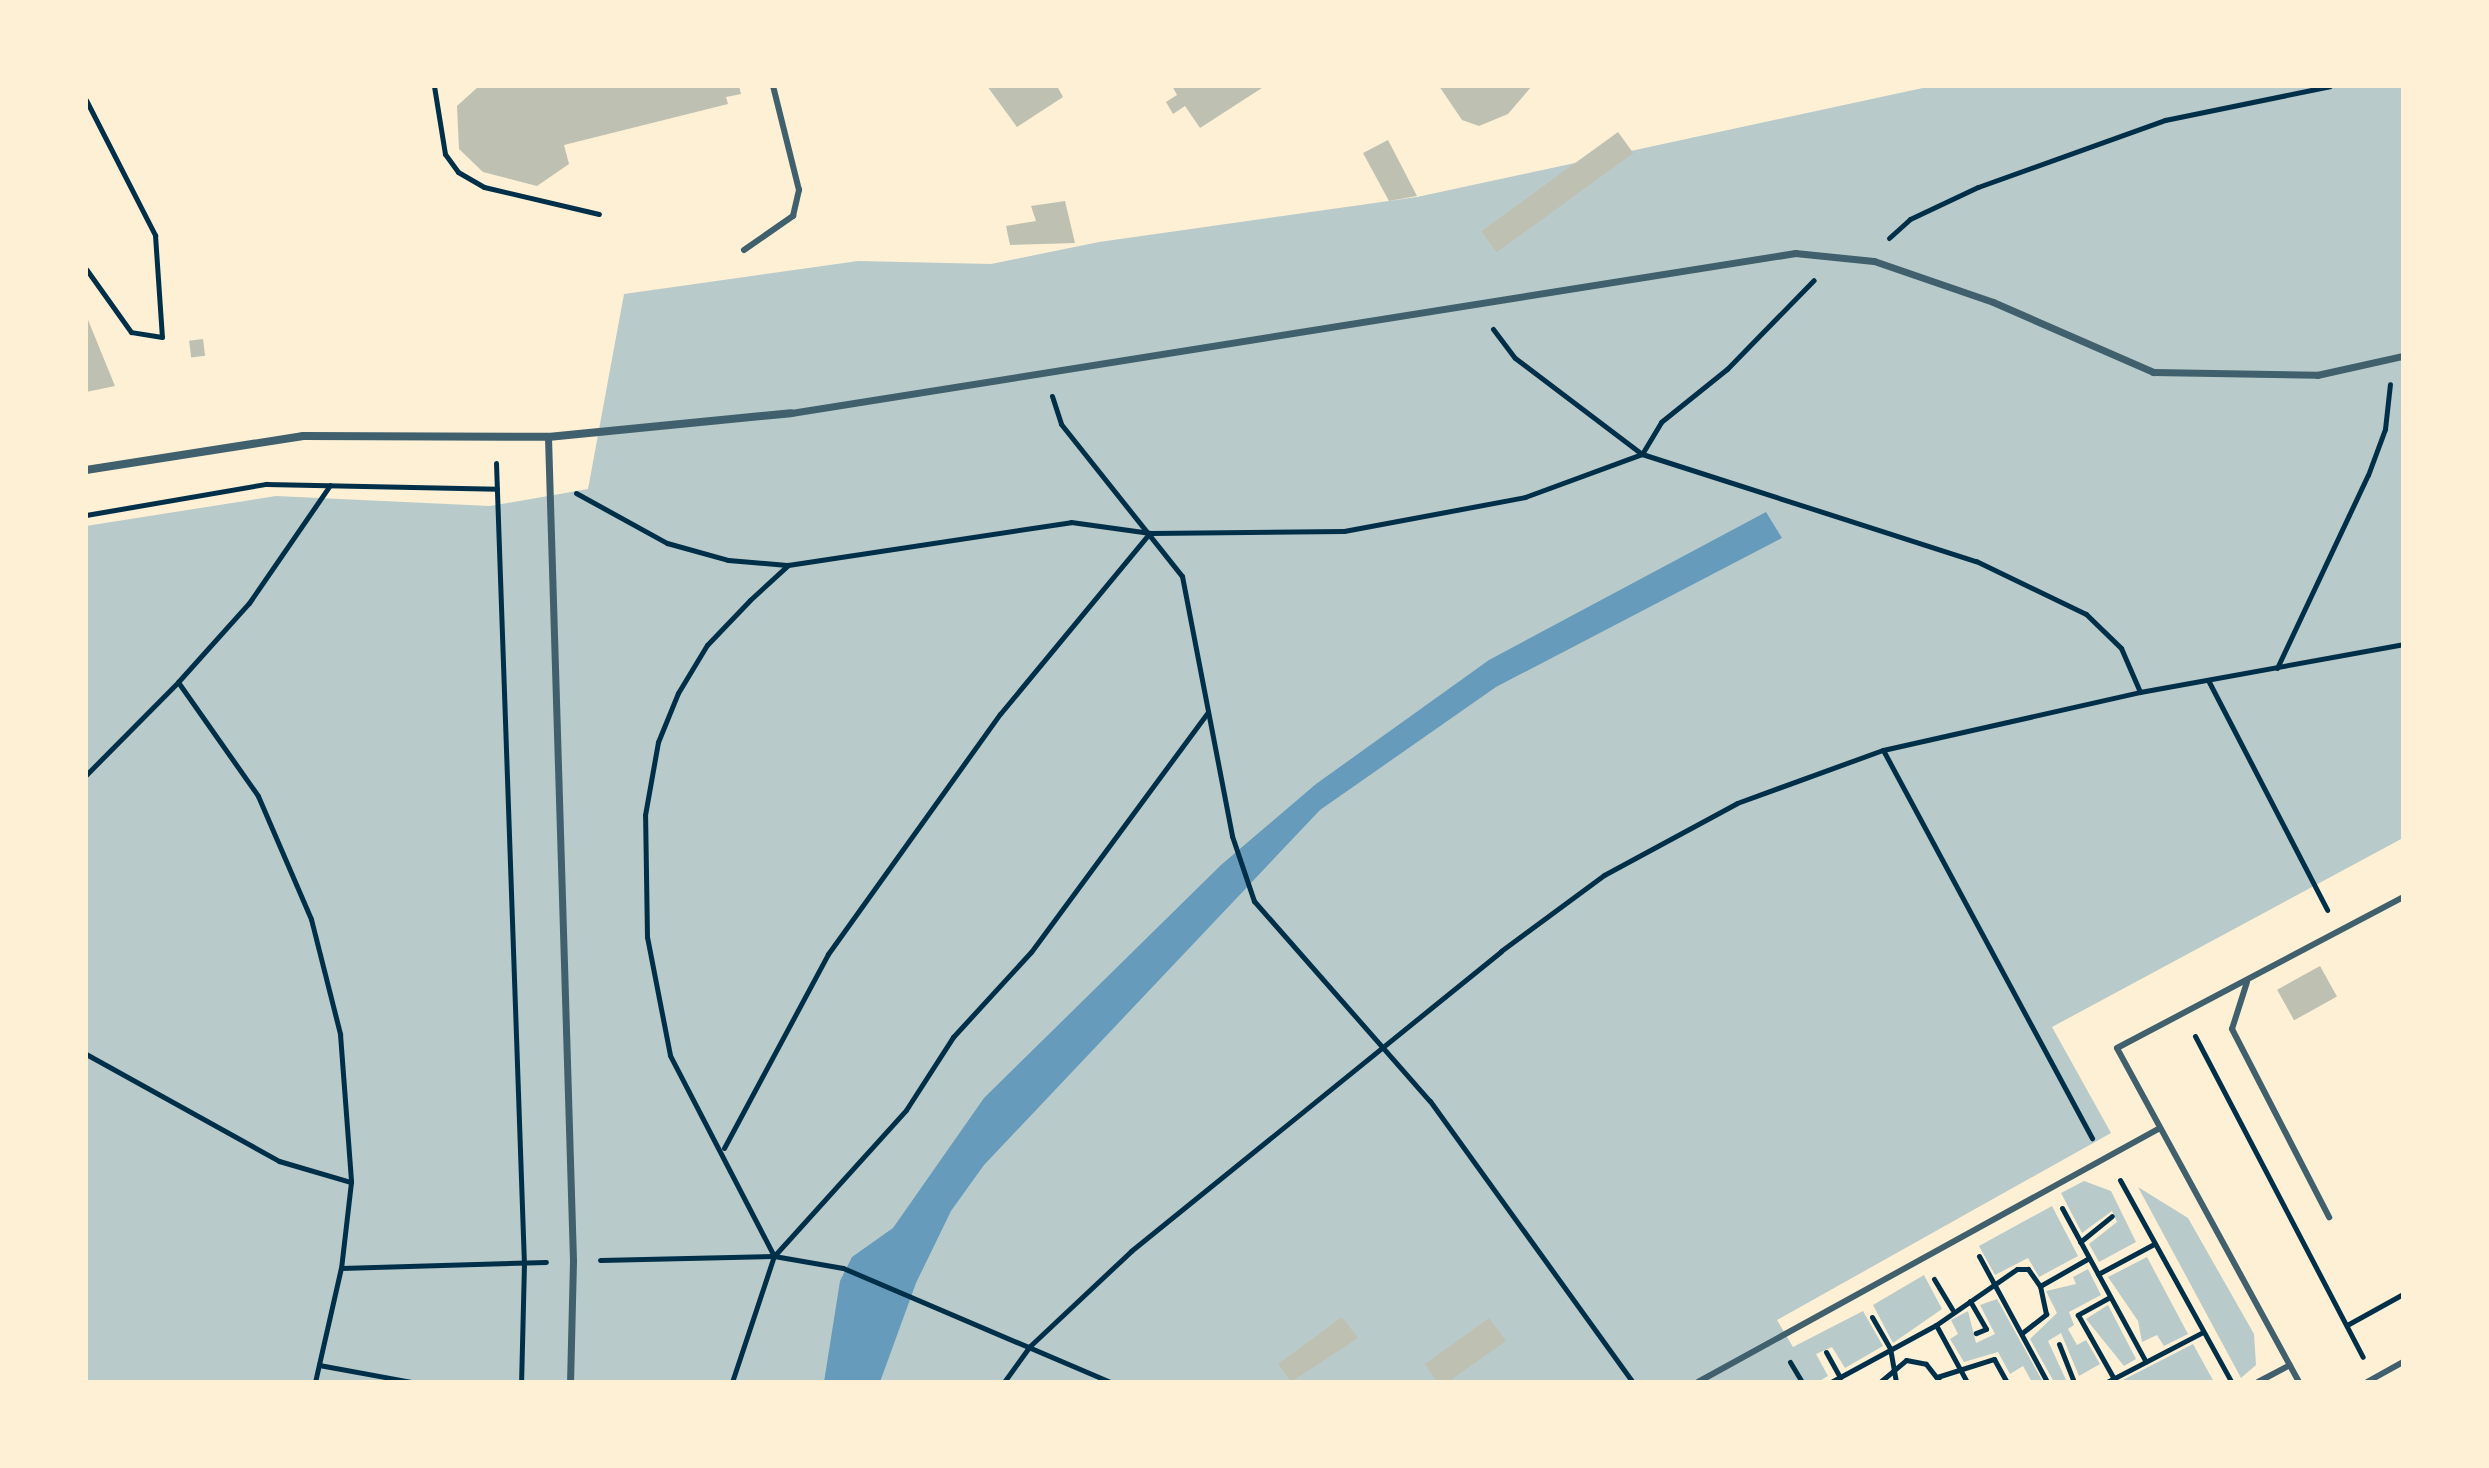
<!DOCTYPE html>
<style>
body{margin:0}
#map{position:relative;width:2489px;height:1468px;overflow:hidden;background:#fdf0d5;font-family:Montserrat,sans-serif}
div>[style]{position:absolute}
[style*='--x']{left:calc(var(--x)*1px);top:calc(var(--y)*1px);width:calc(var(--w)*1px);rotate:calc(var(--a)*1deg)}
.green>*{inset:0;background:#b9caca}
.water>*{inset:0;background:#669bbc}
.building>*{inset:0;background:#bec0b2;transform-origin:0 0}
.path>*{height:5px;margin:-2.5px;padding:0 2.5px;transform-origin:2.5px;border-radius:2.5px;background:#003049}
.service>*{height:6px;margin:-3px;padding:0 3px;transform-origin:3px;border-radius:3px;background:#3f606c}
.pedestrian>*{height:7px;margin:-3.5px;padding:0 3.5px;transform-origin:3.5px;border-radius:3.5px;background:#3f606c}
.minor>*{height:8px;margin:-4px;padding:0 4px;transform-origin:4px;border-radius:4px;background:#3f606c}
span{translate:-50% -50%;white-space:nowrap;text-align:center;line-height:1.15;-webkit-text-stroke:8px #fdf0d5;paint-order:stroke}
.frame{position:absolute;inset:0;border:88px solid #fdf0d5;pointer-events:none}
</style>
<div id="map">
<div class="green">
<div style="clip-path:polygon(1932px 86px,2403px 86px,2403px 838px,2052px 1027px,2111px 1133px,1777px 1320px,1793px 1347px,1863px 1311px,1883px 1346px,1845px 1368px,1832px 1347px,1816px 1354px,1828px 1376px,1818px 1382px,86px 1382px,86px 526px,276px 496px,490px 506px,588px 489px,624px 294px,858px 261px,991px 264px,1099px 242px,1417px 197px)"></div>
<div style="clip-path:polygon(2084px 1181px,2111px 1191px,2136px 1242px,2099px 1262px,2089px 1244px,2117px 1222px,2112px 1211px,2082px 1233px,2061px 1193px)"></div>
<div style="clip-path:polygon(2138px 1187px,2188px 1218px,2254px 1334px,2256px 1365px,2241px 1378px)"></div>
<div style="clip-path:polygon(2052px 1206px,2078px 1256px,2039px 1277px,2028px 1258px,1995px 1275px,1979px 1246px)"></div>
<div style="clip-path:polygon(2147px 1257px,2188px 1334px,2164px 1346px,2157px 1335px,2142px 1342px,2138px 1321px,2108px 1277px)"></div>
<div style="clip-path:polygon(2088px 1269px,2101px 1295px,2069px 1312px,2074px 1325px,2068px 1329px,2077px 1345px,2086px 1340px,2100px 1364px,2079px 1376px,2061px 1333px,2048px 1341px,2067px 1382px,2054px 1382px,2030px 1339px,2057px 1313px,2046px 1291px,2076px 1284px,2073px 1277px)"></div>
<div style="clip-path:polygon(1924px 1275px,1942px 1309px,1893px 1343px,1873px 1305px)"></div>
<div style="clip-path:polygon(1997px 1299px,2043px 1382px,2032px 1382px,2023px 1366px,2010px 1374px,1998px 1352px,1964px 1362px,1950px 1339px,1958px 1334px,1951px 1320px,1968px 1311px,1976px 1343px,1995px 1334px,1980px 1305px)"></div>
<div style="clip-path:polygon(2108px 1305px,2136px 1359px,2124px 1366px,2086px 1319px)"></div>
<div style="clip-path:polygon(2193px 1344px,2214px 1382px,2119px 1382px)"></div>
</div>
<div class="water">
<div style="clip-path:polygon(1766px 512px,1782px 538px,1496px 687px,1320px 810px,984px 1165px,951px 1211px,916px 1283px,880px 1382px,824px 1382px,840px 1281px,852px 1257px,893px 1228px,984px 1098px,1221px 865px,1316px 784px,1489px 660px)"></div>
</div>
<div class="building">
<div style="clip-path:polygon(479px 86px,739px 86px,741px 94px,726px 97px,728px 104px,564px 145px,569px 164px,537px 186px,483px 172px,459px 149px,457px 106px)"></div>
<div style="clip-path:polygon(987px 86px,1057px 86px,1063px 97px,1017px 127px)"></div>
<div style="clip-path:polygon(1172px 86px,1265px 86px,1200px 128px,1185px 106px,1173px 114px,1166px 102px,1177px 95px)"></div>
<div style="clip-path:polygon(1439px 86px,1532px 86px,1508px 114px,1479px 126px,1462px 120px)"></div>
<div style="left:1618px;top:132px;width:26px;height:169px;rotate:54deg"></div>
<div style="clip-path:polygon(1388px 140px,1417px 196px,1389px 201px,1363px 153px)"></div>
<div style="clip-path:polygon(1065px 201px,1075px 243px,1010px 245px,1006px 226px,1036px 221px,1031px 206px)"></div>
<div style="clip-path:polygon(86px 315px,115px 386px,86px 392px)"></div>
<div style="left:203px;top:339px;width:17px;height:14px;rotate:83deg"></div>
<div style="left:2320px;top:966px;width:35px;height:49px;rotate:61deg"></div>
<div style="clip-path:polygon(1342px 1317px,1358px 1338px,1291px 1382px,1278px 1364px)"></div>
<div style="clip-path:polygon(1489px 1318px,1506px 1341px,1448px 1382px,1437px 1382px,1425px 1364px)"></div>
</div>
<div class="path">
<div style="--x:434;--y:86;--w:69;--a:80.8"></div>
<div style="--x:445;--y:154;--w:22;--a:54"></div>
<div style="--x:458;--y:172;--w:30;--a:30"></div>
<div style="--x:484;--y:187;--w:118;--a:13.2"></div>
<div style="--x:86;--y:100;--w:152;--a:62.9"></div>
<div style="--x:155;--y:235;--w:102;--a:86.1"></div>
<div style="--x:162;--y:337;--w:31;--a:-171"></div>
<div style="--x:131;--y:332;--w:77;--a:-125.5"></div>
<div style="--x:1889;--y:238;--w:28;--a:-42"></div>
<div style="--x:1910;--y:219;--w:75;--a:-25.2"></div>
<div style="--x:1978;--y:187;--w:199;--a:-19.7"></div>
<div style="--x:2165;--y:120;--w:168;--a:-11.6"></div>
<div style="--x:1493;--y:329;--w:36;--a:53"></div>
<div style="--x:1515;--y:358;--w:159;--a:37.1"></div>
<div style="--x:1642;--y:454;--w:351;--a:17.8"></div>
<div style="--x:1976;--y:561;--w:122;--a:25.7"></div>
<div style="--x:2086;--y:614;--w:49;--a:44.2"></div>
<div style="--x:2121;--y:648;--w:48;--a:66.6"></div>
<div style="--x:1052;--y:396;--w:29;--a:72"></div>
<div style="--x:1061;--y:424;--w:194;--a:51.5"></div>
<div style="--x:1182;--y:576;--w:265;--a:79.1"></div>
<div style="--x:1232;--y:836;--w:69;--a:71.3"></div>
<div style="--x:1254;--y:901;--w:266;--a:48.7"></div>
<div style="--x:1430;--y:1101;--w:347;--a:54.2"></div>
<div style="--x:496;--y:463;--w:800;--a:88"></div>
<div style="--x:524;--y:1263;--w:119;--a:91.4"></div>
<div style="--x:576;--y:493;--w:104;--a:28.8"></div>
<div style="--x:667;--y:543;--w:63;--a:15.6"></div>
<div style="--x:728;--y:560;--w:59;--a:4.8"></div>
<div style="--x:86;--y:515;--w:183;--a:-9.8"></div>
<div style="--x:266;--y:484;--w:231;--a:1.2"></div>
<div style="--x:2277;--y:668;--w:213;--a:-64.8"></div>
<div style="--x:2368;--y:475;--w:49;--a:-69.7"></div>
<div style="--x:2385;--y:429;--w:45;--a:-83.7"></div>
<div style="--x:2208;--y:680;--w:259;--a:62.6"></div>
<div style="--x:178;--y:682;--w:106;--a:-48.1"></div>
<div style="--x:249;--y:603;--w:143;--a:-55.5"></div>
<div style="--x:1883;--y:750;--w:441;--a:61.7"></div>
<div style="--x:86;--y:775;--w:131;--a:-45.3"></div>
<div style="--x:178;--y:682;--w:139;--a:54.9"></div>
<div style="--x:258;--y:796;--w:134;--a:66.7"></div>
<div style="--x:311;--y:919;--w:119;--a:75.8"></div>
<div style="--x:340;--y:1034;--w:148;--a:85.7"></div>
<div style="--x:351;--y:1182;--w:87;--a:96.6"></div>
<div style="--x:341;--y:1268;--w:205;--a:-1.7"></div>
<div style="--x:2195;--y:1036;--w:362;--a:62.4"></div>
<div style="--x:86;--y:1054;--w:221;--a:29"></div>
<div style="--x:279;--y:1161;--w:75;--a:16.3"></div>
<div style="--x:724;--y:1148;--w:220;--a:-61.8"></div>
<div style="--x:828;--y:954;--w:295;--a:-54.4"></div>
<div style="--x:1000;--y:714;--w:235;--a:-50.4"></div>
<div style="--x:2120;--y:1180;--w:230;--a:61.1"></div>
<div style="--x:2062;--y:1208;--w:175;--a:61.4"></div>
<div style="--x:2080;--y:1242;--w:41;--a:-39.1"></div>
<div style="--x:775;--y:1255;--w:195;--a:-47.9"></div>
<div style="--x:906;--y:1110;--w:87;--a:-57.2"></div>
<div style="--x:953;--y:1037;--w:115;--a:-47.5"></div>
<div style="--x:1031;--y:952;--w:298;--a:-53.6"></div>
<div style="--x:1979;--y:1256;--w:143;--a:61.6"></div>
<div style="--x:600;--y:1260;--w:174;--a:-1.3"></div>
<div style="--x:774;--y:1256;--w:70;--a:9.9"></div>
<div style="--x:843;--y:1268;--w:290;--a:23.1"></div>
<div style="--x:2098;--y:1274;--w:64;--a:-28.2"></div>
<div style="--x:1934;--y:1279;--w:35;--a:59"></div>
<div style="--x:2110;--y:1297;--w:37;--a:151"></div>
<div style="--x:2078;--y:1315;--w:73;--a:60.6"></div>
<div style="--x:1970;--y:1301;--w:32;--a:60"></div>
<div style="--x:1986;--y:1329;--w:11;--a:158"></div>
<div style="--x:1872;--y:1317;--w:36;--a:60"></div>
<div style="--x:1890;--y:1348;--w:35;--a:80"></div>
<div style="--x:1936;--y:1325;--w:65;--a:61.5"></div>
<div style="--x:2347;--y:1325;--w:64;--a:-29"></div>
<div style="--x:2022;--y:1333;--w:31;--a:-38"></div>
<div style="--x:2046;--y:1314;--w:29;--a:-102"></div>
<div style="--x:2059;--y:1344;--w:41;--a:68.5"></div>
<div style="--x:1826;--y:1352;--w:29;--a:61"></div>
<div style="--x:1790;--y:1362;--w:23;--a:59"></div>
<div style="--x:319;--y:1365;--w:95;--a:10.4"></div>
<div style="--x:1937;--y:1377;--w:60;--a:-17.5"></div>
<div style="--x:1994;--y:1359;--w:26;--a:61"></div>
<div style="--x:315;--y:1382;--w:117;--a:-77.2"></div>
<div style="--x:732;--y:1382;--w:133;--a:-71.6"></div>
<div style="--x:774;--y:1256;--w:226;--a:-117.4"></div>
<div style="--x:670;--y:1055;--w:120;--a:-101"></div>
<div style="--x:647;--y:937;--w:122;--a:-90.9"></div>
<div style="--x:645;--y:815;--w:74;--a:-79.9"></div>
<div style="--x:658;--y:742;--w:53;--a:-67.8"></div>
<div style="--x:678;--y:693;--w:56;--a:-58.9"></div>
<div style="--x:707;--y:645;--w:62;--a:-46.3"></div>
<div style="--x:750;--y:600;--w:52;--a:-42.6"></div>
<div style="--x:788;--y:565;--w:286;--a:-8.6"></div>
<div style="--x:1071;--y:522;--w:80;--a:7.9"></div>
<div style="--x:1150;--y:533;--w:194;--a:-0.6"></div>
<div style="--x:1344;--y:531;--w:184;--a:-10.6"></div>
<div style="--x:1525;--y:497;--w:125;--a:-20.2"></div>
<div style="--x:1642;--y:454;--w:37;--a:-59"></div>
<div style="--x:1661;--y:422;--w:85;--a:-38.8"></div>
<div style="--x:1727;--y:369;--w:124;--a:-45.7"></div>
<div style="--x:1004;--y:1382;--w:44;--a:-54.2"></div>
<div style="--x:1030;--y:1346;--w:139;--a:-43.2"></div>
<div style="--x:1131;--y:1251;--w:476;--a:-39"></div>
<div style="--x:1501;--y:951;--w:128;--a:-36.4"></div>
<div style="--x:1604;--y:875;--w:151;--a:-28.4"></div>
<div style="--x:1737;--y:803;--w:155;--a:-20"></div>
<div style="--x:1883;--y:750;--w:263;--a:-12.7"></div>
<div style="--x:2140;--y:692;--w:267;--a:-10.3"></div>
<div style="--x:1831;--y:1382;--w:119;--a:-28.5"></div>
<div style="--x:1936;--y:1325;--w:98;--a:-34.7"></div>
<div style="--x:2017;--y:1269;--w:11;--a:0"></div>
<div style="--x:2028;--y:1269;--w:21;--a:55"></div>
<div style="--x:2040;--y:1286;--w:56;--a:-29.7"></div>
<div style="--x:1880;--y:1382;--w:34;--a:-40"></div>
<div style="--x:1906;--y:1360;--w:20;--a:11"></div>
<div style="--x:1926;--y:1364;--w:23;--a:52"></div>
<div style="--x:2012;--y:1382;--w:12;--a:0"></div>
<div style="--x:2107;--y:1382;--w:108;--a:-27.5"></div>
</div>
<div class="service">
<div style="--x:744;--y:250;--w:60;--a:-34.8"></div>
<div style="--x:793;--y:216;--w:27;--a:-77"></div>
<div style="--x:799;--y:190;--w:107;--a:-104"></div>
<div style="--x:2247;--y:982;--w:49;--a:107.7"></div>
<div style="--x:2232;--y:1029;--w:212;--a:62.7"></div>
<div style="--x:1698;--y:1382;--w:527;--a:-28.8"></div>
<div style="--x:2258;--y:1382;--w:36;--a:-28"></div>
<div style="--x:2299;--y:1382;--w:380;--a:-118.6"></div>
<div style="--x:2117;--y:1048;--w:323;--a:-27.8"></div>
<div style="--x:2367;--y:1382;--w:41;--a:-29.1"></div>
</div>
<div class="pedestrian">
<div style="--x:791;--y:413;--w:1017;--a:-9.05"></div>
<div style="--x:1795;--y:253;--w:79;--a:5.8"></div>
<div style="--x:1874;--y:261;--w:126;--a:19"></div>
<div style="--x:1993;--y:302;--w:175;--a:23.6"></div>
<div style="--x:2153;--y:372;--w:164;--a:1"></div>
<div style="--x:2317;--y:375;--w:88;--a:-12.5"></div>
<div style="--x:548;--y:437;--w:824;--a:88.26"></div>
<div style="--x:573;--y:1261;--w:121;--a:91.4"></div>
</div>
<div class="minor">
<div style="--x:86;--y:470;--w:220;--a:-8.9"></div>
<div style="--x:303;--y:436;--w:245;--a:0.2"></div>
<div style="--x:548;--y:437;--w:244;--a:-5.6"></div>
</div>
<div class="frame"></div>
</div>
